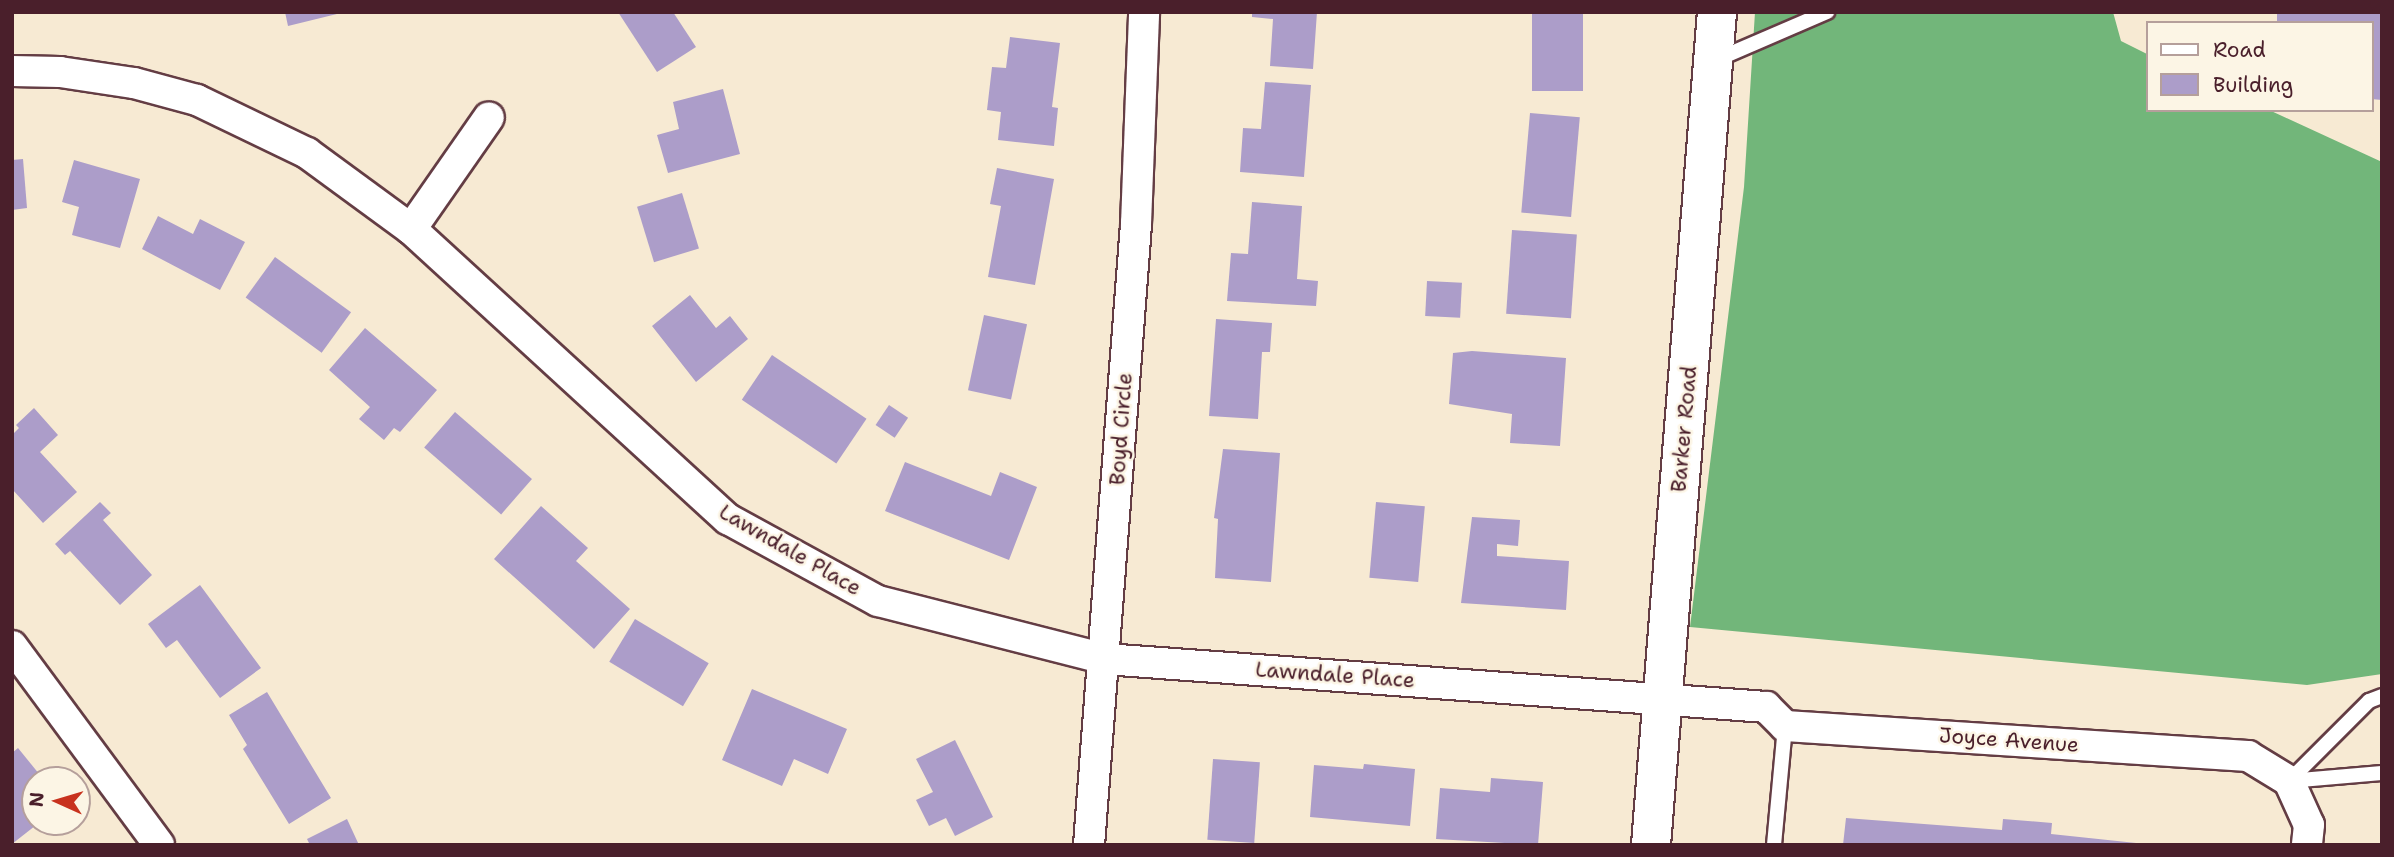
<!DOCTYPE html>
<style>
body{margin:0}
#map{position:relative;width:2394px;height:857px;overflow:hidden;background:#f7ead3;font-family:"Shantell Sans",sans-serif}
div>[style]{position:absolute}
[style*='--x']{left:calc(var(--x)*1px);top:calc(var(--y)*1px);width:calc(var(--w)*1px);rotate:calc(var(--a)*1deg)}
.forest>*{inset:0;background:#72b67a}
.building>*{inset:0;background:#ac9dc9;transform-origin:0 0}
.roads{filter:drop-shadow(2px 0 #643d44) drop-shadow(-2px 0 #643d44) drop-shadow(0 2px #643d44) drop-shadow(0 -2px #643d44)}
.lane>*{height:14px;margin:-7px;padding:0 7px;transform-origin:7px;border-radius:7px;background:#fff}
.street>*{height:30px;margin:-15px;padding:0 15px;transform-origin:15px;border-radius:15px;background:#fff}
.secondary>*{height:38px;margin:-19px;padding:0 19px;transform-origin:19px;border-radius:19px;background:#fff}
span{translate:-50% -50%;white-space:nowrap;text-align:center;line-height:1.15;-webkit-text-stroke:5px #fcf5e5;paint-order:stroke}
.street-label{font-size:21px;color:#4a1f2b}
.frame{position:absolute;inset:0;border:14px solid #4a1f2b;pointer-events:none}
.legend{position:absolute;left:2146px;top:21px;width:228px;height:91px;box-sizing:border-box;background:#fcf5e5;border:2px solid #b59f9b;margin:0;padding:9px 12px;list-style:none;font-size:21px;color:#4a1f2b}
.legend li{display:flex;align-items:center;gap:14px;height:35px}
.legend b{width:35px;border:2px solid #b59f9b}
.north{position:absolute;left:21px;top:766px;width:70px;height:70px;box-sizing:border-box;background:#fcf5e5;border:2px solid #b59f9b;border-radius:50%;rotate:274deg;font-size:19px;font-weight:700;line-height:28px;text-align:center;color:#4a1f2b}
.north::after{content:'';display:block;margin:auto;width:24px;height:32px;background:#c8321e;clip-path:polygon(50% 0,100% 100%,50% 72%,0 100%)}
</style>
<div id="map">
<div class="forest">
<div style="clip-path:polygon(1755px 12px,2113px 12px,2121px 41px,2147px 54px,2147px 110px,2269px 110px,2382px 162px,2382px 674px,2307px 685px,1690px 627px,1744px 187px)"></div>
</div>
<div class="building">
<div style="clip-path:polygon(285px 12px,341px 12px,341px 13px,288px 26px)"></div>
<div style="clip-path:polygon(618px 12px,673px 12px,696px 47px,657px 72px)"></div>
<div style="clip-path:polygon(1252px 12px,1317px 12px,1313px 69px,1270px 66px,1273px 19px,1252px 17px)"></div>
<div style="left:1532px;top:12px;width:51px;height:79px"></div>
<div style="clip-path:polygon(2382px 12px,2382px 100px,2371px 99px,2371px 23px,2277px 23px,2277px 13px,2282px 12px)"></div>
<div style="clip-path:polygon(1010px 37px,1060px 43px,1052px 107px,1058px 108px,1054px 146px,998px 140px,1001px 112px,987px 110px,992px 67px,1006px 68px)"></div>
<div style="clip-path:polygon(1265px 82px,1311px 85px,1304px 177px,1240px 172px,1243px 128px,1261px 129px)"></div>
<div style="clip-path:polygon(723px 89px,740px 154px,668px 173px,657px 135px,679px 129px,673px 102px)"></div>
<div style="left:1530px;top:113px;width:50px;height:100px;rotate:5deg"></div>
<div style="clip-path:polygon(23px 159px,27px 208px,12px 210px,12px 160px)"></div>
<div style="clip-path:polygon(74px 160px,140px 179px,120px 248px,72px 235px,79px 207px,62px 202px)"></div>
<div style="clip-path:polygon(997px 168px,1054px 179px,1035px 285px,988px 277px,1001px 206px,990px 204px)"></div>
<div style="left:682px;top:193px;width:58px;height:47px;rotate:73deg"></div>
<div style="clip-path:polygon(1252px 202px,1302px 206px,1297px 279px,1318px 281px,1316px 306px,1227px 301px,1231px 253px,1248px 254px)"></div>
<div style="clip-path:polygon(158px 216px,193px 234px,200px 219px,245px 242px,220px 290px,142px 249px)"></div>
<div style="left:1512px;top:230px;width:65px;height:84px;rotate:4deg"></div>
<div style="left:275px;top:257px;width:94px;height:50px;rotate:36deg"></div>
<div style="left:1427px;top:281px;width:35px;height:35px;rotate:3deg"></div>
<div style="clip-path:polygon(690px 295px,716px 328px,730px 316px,748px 339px,696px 382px,652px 326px)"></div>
<div style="left:984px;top:315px;width:44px;height:77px;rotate:12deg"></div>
<div style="clip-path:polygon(1216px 319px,1272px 323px,1270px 352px,1262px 352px,1258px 419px,1209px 416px)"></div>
<div style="clip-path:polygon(365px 328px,437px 390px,400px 432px,394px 428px,384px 440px,359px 419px,370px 407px,329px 370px)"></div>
<div style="clip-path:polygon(1472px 351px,1566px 358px,1560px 446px,1510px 443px,1512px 414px,1449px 404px,1453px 353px)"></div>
<div style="left:772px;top:355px;width:114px;height:54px;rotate:34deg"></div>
<div style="left:889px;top:405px;width:23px;height:24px;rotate:34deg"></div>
<div style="clip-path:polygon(34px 408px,58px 435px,40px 452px,77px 492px,43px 523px,12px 489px,12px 435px,19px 428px,16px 425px)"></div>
<div style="left:455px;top:412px;width:102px;height:47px;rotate:41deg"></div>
<div style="clip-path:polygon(1223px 449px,1280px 453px,1271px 582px,1215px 578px,1218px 519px,1214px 518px)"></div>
<div style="clip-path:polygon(905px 462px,991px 496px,1000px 472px,1037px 487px,1009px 560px,885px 511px)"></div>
<div style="clip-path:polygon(100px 502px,111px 513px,103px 520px,152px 575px,120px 605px,70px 551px,65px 555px,55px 544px)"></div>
<div style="left:1376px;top:502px;width:49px;height:76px;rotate:5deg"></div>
<div style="clip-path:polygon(541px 506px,588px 548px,576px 561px,630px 609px,594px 649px,494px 559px)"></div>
<div style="clip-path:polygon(1472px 517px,1520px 520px,1518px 546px,1497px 544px,1497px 556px,1569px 561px,1566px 610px,1461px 603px)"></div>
<div style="clip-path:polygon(200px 585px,261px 668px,220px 698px,177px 640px,166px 648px,148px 624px)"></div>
<div style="left:635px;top:619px;width:86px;height:50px;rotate:31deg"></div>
<div style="clip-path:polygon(752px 689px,847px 729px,828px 774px,794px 759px,782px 786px,722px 760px)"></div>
<div style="clip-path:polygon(267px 692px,331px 798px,289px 824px,243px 749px,247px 745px,229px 715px)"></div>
<div style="clip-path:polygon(955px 740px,993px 817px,955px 836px,946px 818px,929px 826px,916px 800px,933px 792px,916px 759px)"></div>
<div style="clip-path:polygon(18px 748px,44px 780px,35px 780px,30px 790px,35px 797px,35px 822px,40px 822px,12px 844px,12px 753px)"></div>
<div style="left:1213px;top:759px;width:47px;height:81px;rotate:4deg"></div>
<div style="clip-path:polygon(1364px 764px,1415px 769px,1410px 826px,1310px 817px,1314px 765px,1363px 769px)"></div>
<div style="clip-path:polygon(1491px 778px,1543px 782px,1538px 845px,1436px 839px,1440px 788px,1490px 792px)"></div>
<div style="clip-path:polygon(1846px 818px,2002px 830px,2003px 819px,2052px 823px,2051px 834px,2155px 845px,1843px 845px)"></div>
<div style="clip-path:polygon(347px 819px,359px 845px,310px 845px,307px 839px)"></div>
</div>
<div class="roads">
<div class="lane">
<div style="--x:1718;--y:59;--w:119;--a:-23.3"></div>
<div style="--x:2289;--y:781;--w:113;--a:-45"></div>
<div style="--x:2369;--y:701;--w:14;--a:-21"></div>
<div style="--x:2289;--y:781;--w:93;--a:-4.9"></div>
<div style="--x:1774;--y:845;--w:120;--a:-84.7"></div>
</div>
<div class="street">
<div style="--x:12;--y:71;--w:48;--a:1.2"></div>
<div style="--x:60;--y:72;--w:75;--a:8.5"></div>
<div style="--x:134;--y:83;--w:65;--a:15.1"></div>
<div style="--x:197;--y:100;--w:122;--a:25.7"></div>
<div style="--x:307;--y:153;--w:129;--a:36.2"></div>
<div style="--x:411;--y:229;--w:430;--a:42.5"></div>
<div style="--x:728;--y:519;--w:171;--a:28.7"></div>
<div style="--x:878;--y:601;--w:234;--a:14.3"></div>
<div style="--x:1105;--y:659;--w:663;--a:4.15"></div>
<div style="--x:1766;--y:707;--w:27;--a:45"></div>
<div style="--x:1785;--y:726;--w:464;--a:3.7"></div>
<div style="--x:2248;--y:756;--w:48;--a:31.4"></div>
<div style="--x:2289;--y:781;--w:48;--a:65.6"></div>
<div style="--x:2309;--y:825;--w:20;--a:96"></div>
<div style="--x:411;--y:229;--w:136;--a:-55.1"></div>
<div style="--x:12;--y:646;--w:247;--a:53.5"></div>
<div style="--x:1089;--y:845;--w:623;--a:-85.67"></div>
<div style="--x:1136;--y:224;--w:212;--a:-87.8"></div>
</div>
<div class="secondary">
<div style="--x:1651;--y:845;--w:836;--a:-85.47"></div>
</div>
</div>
<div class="street-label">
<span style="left:1121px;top:429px;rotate:-86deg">Boyd Circle</span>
<span style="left:1684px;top:429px;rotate:-85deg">Barker Road</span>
<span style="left:790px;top:550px;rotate:30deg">Lawndale Place</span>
<span style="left:1335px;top:675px;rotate:4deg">Lawndale Place</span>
<span style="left:2009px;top:740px;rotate:4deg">Joyce Avenue</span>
</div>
<div class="frame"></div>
<ul class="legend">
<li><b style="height:9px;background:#fff"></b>Road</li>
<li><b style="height:19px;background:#ac9dc9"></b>Building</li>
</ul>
<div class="north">N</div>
</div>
